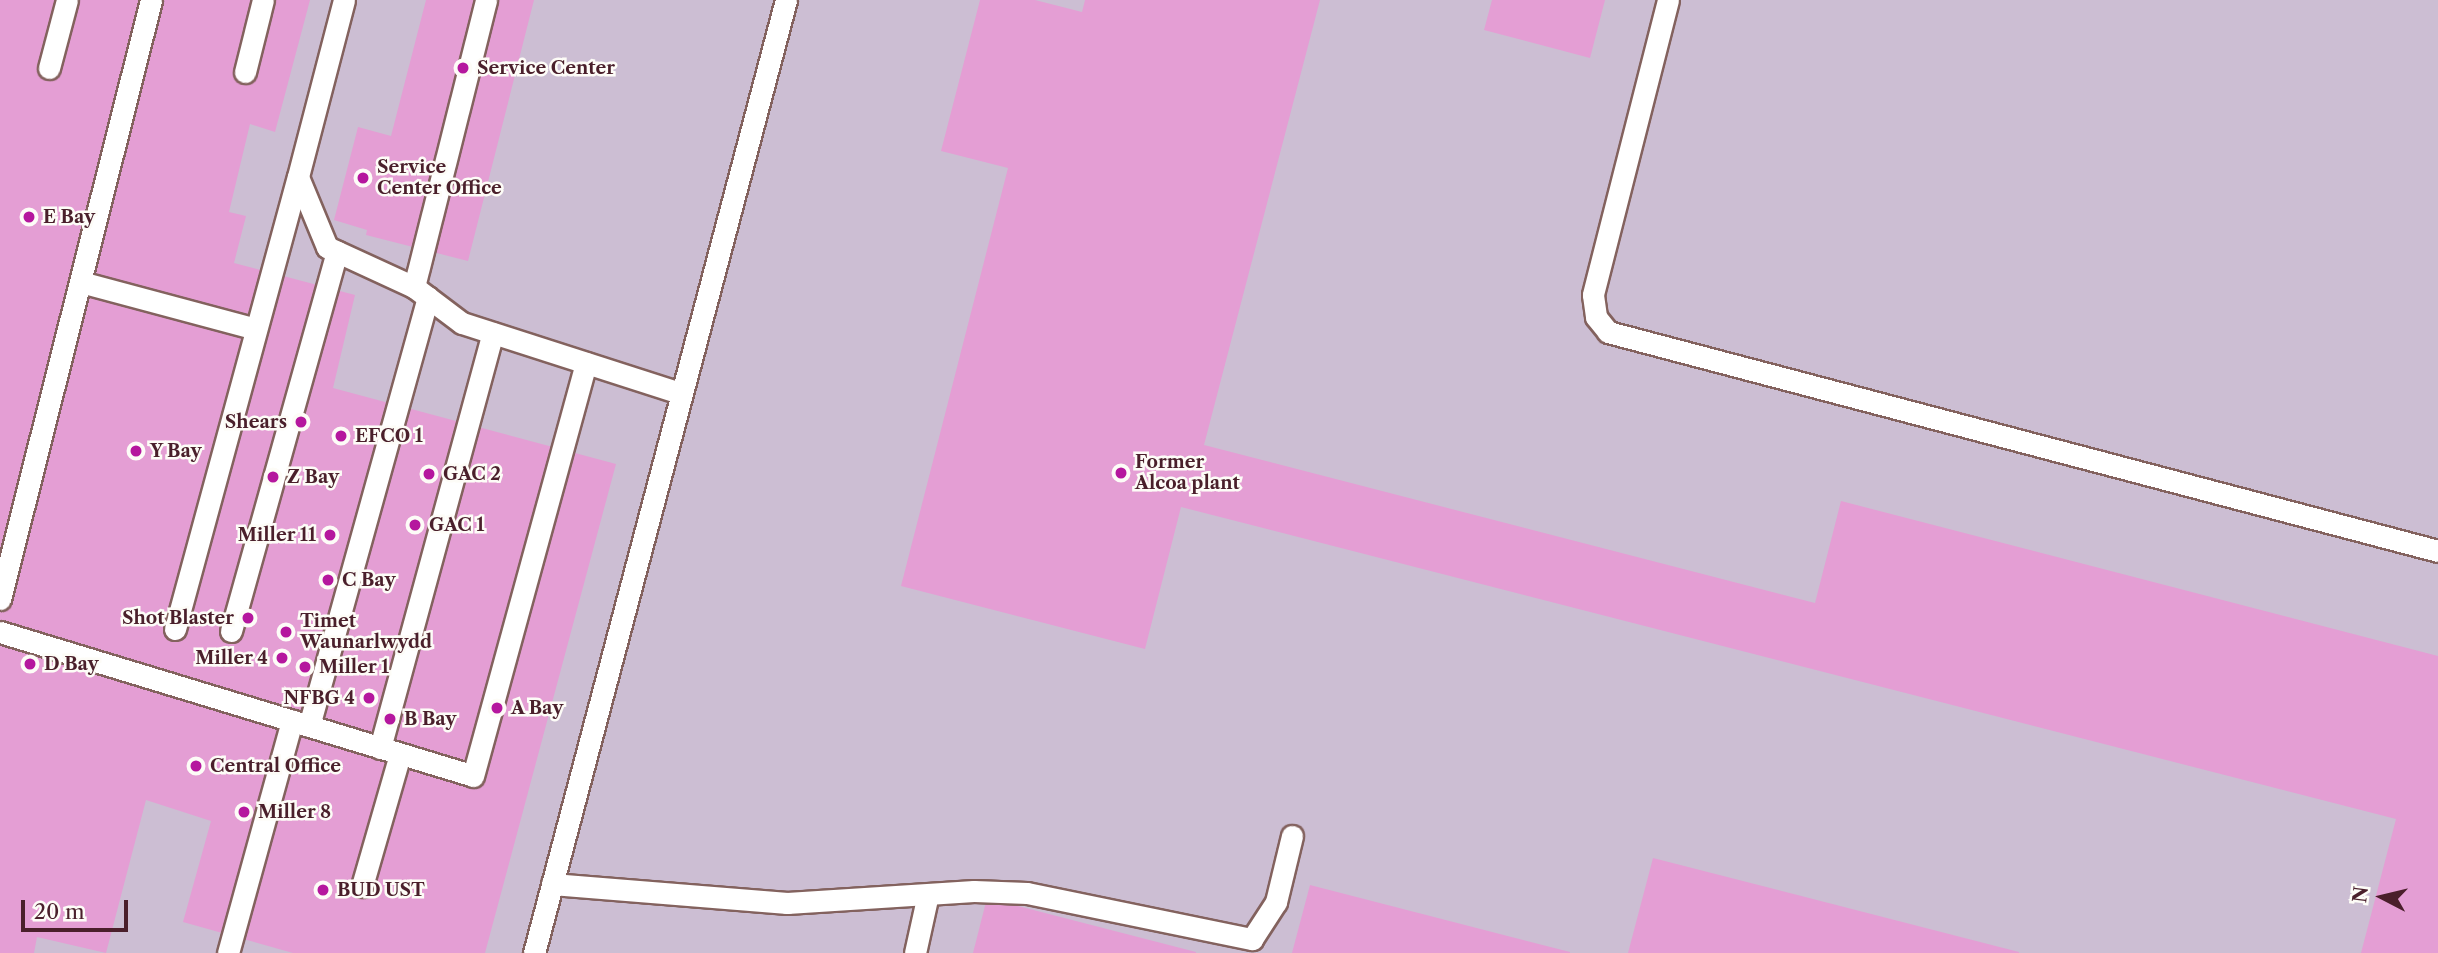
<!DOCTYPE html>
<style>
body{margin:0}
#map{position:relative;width:2438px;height:953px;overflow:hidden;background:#ecdfbd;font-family:"Libre Caslon Text",serif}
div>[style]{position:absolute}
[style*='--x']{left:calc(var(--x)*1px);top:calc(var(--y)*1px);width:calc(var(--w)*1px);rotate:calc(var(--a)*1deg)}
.industrial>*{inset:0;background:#ccbed3;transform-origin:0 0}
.building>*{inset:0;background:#e49ed4}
.roads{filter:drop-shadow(2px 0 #83625e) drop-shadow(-2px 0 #83625e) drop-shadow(0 2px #83625e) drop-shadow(0 -2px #83625e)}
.service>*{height:21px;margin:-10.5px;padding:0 10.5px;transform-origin:10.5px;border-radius:10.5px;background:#fff}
.dots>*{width:19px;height:19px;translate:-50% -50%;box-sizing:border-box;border:4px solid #fdfcf7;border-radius:50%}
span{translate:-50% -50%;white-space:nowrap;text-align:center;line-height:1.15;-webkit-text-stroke:5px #fdfcf7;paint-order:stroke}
.poi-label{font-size:18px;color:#4a1f2b;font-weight:700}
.left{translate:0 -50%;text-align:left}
.right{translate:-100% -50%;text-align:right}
.north{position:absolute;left:2347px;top:862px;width:70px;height:70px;-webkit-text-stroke:5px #fdfcf7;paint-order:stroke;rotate:277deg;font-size:19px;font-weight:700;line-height:28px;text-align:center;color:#4a1f2b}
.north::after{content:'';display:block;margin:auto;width:24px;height:32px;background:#4a1f2b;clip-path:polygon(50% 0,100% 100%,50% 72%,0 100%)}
.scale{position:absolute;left:21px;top:900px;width:107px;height:32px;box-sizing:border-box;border:4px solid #4a1f2b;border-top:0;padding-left:9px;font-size:21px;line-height:24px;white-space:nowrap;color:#4a1f2b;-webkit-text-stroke:5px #fdfcf7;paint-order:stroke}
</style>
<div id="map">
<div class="industrial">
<div style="left:0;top:0;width:2438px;height:953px"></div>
</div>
<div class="building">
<div style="clip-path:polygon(0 0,310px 0,275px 132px,250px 124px,229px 212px,246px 216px,234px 263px,355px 295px,333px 388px,616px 464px,485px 953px,293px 953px,183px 922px,211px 821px,146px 800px,106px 953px,37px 937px,34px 953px,0 953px)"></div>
<div style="clip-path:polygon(426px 0,534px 0,468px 261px,366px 235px,367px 230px,334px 220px,358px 127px,391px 136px)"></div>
<div style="clip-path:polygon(980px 0,1035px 0,1082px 12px,1085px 0,1320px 0,1204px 445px,1815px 603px,1841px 501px,2438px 656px,2438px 953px,2361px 953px,2396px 819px,1181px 507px,1145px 649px,901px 586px,1008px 168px,941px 151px)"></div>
<div style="clip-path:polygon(1492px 0,1605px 0,1590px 58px,1484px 30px)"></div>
<div style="clip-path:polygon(1653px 858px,2019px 952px,2019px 953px,1628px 953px)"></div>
<div style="clip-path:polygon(1310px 885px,1570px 952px,1570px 953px,1292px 953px)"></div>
<div style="clip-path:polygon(987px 898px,1196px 952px,1196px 953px,973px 953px)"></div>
</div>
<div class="roads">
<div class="service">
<div style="--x:344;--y:0;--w:183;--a:104.6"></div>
<div style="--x:298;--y:177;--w:76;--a:67.5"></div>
<div style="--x:327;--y:247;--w:96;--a:24.7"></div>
<div style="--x:414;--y:287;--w:60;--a:36.9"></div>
<div style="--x:462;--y:323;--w:229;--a:17.8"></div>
<div style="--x:1668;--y:0;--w:304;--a:104.3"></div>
<div style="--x:1593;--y:295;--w:22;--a:82"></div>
<div style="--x:1596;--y:317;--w:19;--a:51"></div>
<div style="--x:1608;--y:332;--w:858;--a:14.78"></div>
<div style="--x:49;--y:68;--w:70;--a:-75.2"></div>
<div style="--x:245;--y:72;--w:74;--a:-76"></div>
<div style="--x:81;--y:282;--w:181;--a:15"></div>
<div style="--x:414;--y:287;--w:296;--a:-75.9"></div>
<div style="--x:0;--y:599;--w:618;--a:-75.85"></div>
<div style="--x:175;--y:629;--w:468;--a:-74.8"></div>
<div style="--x:231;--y:631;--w:394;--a:-74.4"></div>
<div style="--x:0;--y:632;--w:494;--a:16.9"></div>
<div style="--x:473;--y:776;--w:428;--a:-74.7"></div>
<div style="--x:309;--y:726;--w:445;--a:-74.5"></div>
<div style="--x:380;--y:748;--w:430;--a:-74.8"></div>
<div style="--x:552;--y:884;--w:236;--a:4.6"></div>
<div style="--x:787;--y:903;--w:187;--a:-3.7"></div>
<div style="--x:974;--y:891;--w:53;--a:2.2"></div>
<div style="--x:1027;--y:893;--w:230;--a:11.6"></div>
<div style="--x:1252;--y:939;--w:44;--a:-57"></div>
<div style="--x:1276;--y:902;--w:68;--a:-76.4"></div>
<div style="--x:362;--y:886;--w:137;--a:-73.9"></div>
<div style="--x:228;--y:953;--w:241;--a:-74.6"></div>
<div style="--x:534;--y:953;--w:986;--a:-75.19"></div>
<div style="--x:915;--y:953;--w:60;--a:-77.6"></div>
</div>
</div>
<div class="dots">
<div style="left:463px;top:68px;background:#b5179e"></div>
<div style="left:363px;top:178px;background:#b5179e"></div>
<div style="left:29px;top:217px;background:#b5179e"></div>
<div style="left:301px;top:422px;background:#b5179e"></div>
<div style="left:341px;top:436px;background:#b5179e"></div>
<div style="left:136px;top:451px;background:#b5179e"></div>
<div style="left:1121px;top:473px;background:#b5179e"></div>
<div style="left:429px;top:474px;background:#b5179e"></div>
<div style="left:273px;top:477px;background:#b5179e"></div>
<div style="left:415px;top:525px;background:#b5179e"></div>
<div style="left:330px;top:535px;background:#b5179e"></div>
<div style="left:328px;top:580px;background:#b5179e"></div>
<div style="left:248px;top:618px;background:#b5179e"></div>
<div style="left:286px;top:632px;background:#b5179e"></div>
<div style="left:282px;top:658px;background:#b5179e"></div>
<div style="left:30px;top:664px;background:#b5179e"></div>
<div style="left:305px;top:667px;background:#b5179e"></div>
<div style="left:369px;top:698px;background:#b5179e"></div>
<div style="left:497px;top:708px;background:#b5179e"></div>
<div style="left:390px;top:719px;background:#b5179e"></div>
<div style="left:196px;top:766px;background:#b5179e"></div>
<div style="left:244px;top:812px;background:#b5179e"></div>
<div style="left:323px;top:890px;background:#b5179e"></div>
</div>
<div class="poi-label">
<span class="left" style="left:477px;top:68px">Service Center</span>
<span class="left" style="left:377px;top:178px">Service<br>Center Office</span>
<span class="left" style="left:43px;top:217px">E Bay</span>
<span class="right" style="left:287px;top:422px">Shears</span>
<span class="left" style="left:355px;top:436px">EFCO 1</span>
<span class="left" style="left:150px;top:451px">Y Bay</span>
<span class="left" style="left:1135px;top:473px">Former<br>Alcoa plant</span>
<span class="left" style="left:443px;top:474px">GAC 2</span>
<span class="left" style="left:287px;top:477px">Z Bay</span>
<span class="left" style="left:429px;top:525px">GAC 1</span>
<span class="right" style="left:316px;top:535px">Miller 11</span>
<span class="left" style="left:342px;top:580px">C Bay</span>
<span class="right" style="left:234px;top:618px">Shot Blaster</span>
<span class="left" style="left:300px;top:632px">Timet<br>Waunarlwydd</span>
<span class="right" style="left:268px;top:658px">Miller 4</span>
<span class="left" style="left:44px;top:664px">D Bay</span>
<span class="left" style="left:319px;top:667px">Miller 1</span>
<span class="right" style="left:355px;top:698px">NFBG 4</span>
<span class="left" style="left:511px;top:708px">A Bay</span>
<span class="left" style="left:404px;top:719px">B Bay</span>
<span class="left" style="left:210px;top:766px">Central Office</span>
<span class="left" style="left:258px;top:812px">Miller 8</span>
<span class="left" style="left:337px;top:890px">BUD UST</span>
</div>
<div class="north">N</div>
<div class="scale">20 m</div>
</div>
